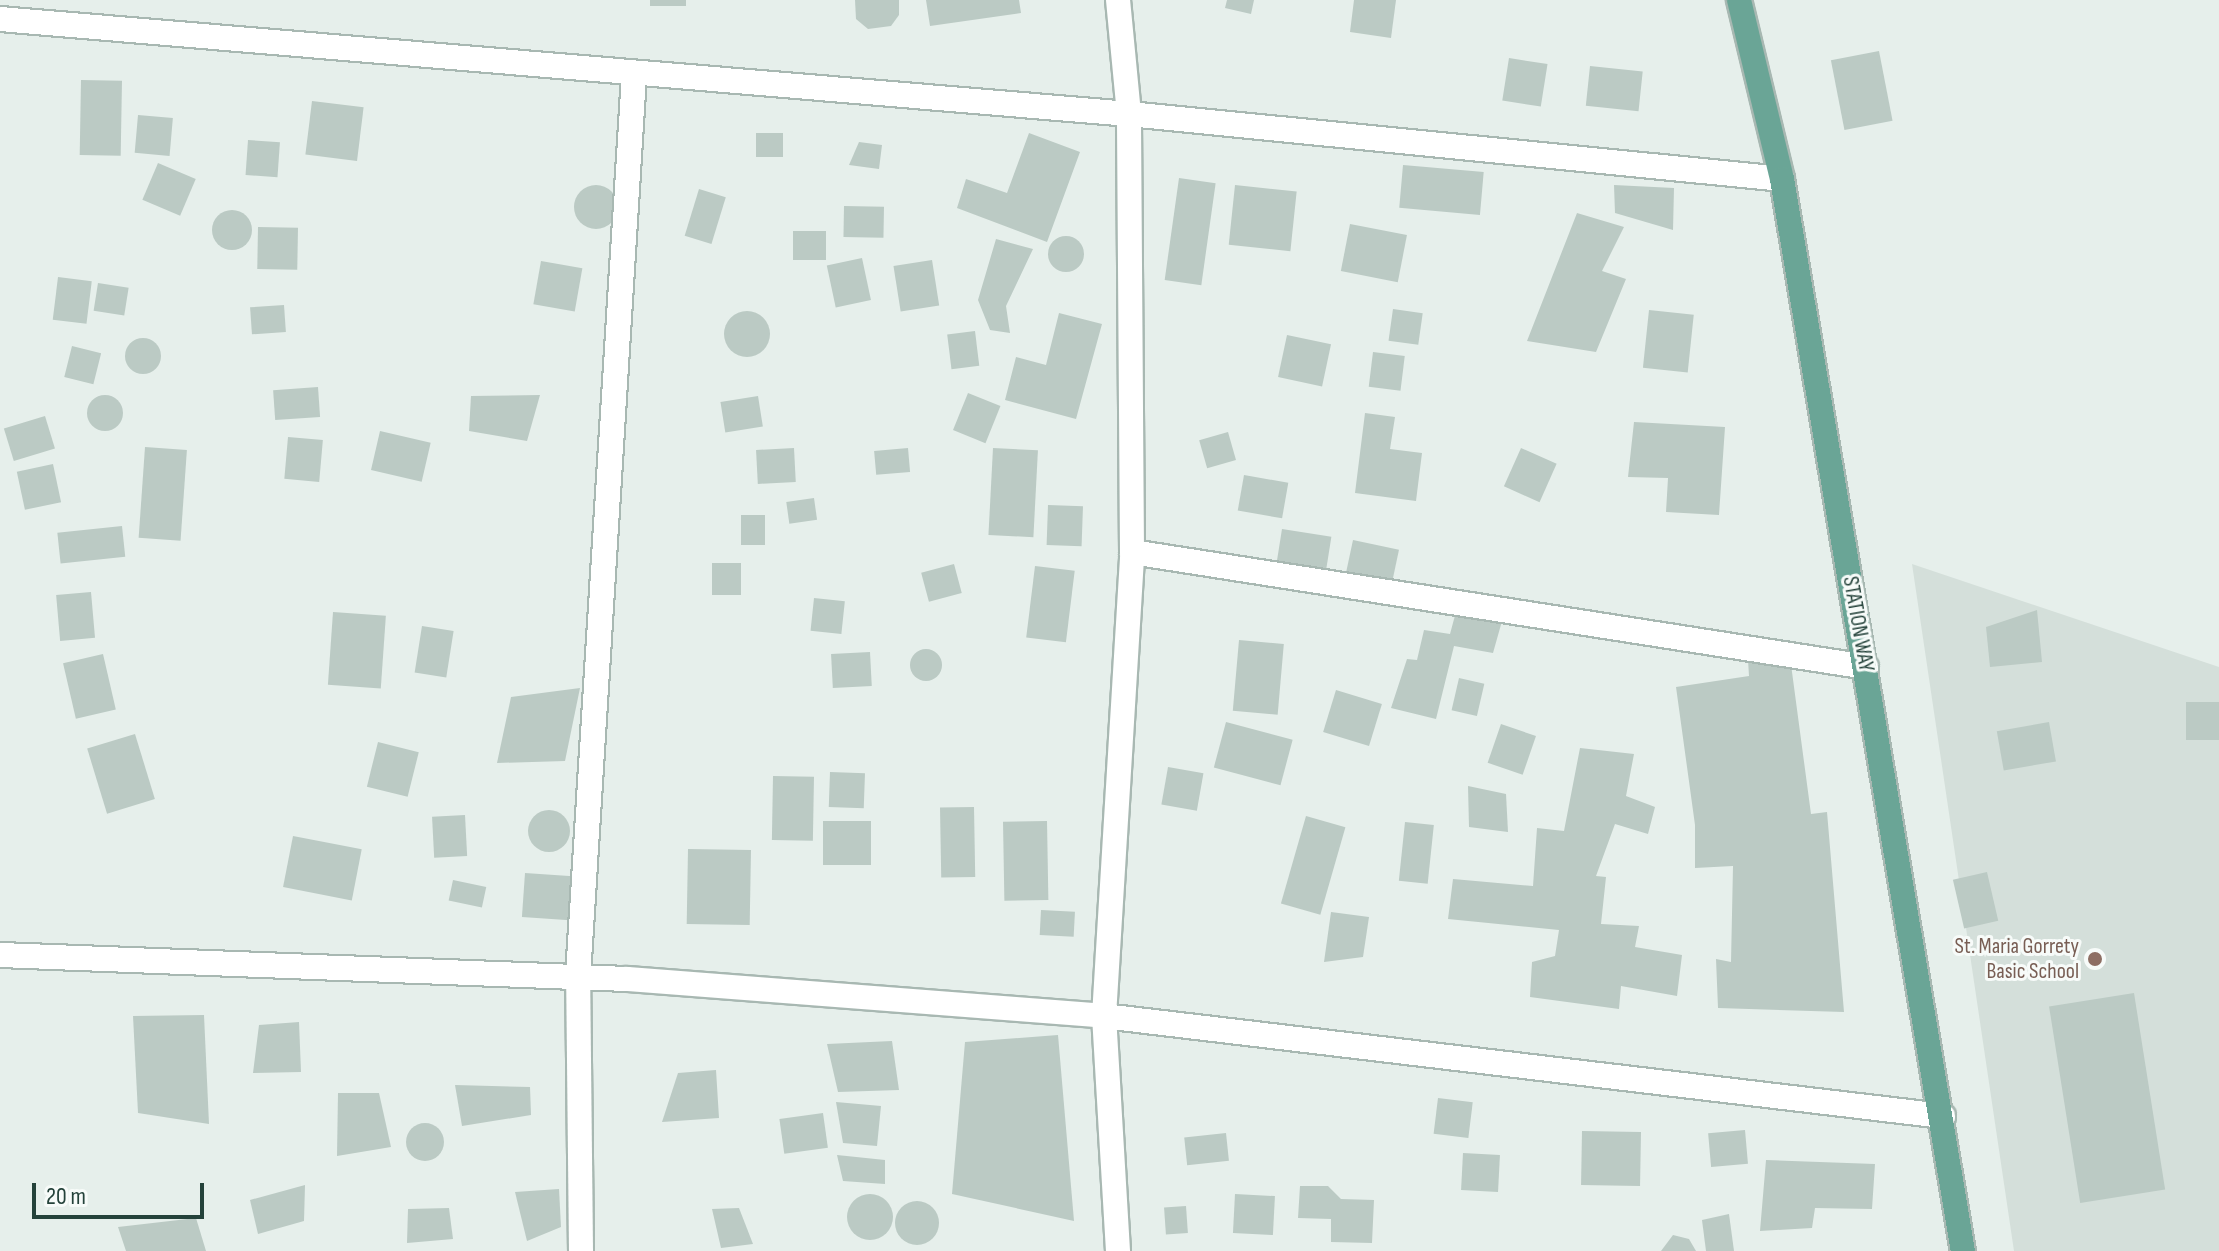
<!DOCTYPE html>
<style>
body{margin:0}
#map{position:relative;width:2219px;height:1251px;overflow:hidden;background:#e6efeb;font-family:"Sofia Sans Condensed",sans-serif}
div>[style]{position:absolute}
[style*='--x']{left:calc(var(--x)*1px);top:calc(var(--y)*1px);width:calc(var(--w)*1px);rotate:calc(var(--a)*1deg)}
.built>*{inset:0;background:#d4dfda}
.building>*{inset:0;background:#bbcac4;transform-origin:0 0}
.round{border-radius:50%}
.roads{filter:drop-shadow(2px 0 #a8b8b2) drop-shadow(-2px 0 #a8b8b2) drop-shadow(0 2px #a8b8b2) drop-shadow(0 -2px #a8b8b2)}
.minor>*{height:24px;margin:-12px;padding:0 12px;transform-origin:12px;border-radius:12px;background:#fff}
.major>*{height:24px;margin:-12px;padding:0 12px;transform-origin:12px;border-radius:12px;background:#6aa596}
.dots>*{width:22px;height:22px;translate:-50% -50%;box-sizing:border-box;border:4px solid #f7fbf9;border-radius:50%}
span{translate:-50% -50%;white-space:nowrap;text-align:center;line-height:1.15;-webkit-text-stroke:6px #f7fbf9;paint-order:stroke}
.street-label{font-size:22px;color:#24423a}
.education-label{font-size:22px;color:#785e54}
.right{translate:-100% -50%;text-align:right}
.scale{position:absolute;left:32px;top:1183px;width:172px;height:36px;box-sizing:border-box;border:4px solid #24423a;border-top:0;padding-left:10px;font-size:24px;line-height:28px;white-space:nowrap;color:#24423a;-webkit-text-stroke:6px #f7fbf9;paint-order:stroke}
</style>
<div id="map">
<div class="built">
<div style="clip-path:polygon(1912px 564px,2219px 667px,2219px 1251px,2014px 1251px)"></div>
</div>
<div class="building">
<div style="left:650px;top:0;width:36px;height:6px"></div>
<div style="clip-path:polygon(855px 0,899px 0,899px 15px,891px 26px,868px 29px,856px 19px)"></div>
<div style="clip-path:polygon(926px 0,1019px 0,1021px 13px,930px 26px)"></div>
<div style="clip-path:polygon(1227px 0,1254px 0,1251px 14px,1225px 8px)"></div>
<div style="clip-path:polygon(1354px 0,1396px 0,1391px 38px,1350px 32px)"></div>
<div style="left:1879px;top:51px;width:71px;height:49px;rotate:79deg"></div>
<div style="left:1509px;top:58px;width:39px;height:43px;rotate:9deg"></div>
<div style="left:1590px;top:66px;width:53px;height:40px;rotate:6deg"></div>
<div style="left:81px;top:80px;width:41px;height:75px;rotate:1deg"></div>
<div style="left:312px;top:101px;width:52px;height:54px;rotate:7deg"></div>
<div style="left:138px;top:115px;width:35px;height:38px;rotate:5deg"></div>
<div style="left:756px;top:133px;width:27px;height:24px"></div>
<div style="clip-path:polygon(1029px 133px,1080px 152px,1047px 242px,957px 208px,966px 179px,1007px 193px)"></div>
<div style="left:248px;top:140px;width:32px;height:35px;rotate:4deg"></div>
<div style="clip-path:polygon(859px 142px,882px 145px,879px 169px,849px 165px)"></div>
<div style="left:158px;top:163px;width:41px;height:40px;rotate:23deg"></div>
<div style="left:1403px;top:165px;width:81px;height:43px;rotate:5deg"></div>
<div style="left:1179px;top:178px;width:37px;height:103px;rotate:8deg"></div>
<div class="round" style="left:574px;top:185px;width:44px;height:44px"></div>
<div style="left:1235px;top:185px;width:62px;height:60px;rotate:6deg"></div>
<div style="clip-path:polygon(1614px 185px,1674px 188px,1673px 230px,1615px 213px)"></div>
<div style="left:699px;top:189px;width:28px;height:49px;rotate:17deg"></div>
<div style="left:844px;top:206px;width:40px;height:31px;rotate:1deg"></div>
<div class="round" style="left:212px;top:210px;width:40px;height:40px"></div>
<div style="clip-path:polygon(1577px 213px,1624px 227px,1602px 271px,1626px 279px,1596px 352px,1527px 341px)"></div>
<div style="left:1350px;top:224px;width:58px;height:48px;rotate:11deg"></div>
<div style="left:258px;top:227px;width:40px;height:42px;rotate:1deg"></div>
<div style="left:826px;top:231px;width:29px;height:33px;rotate:90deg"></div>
<div class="round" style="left:1048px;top:236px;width:36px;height:36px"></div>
<div style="clip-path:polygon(996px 239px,1033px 249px,1006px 306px,1010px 333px,990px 330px,978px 300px)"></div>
<div style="left:862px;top:258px;width:43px;height:36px;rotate:78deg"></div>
<div style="left:932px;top:260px;width:46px;height:39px;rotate:81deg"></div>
<div style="left:541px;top:261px;width:42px;height:44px;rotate:10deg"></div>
<div style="left:58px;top:277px;width:34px;height:43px;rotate:7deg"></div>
<div style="left:98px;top:283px;width:31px;height:28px;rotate:9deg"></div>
<div style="left:284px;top:305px;width:27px;height:34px;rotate:86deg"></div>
<div style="left:1393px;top:309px;width:30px;height:32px;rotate:8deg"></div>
<div style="left:1649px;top:310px;width:45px;height:58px;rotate:6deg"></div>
<div class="round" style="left:724px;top:311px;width:46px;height:46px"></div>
<div style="clip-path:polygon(1059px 313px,1102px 324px,1076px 419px,1005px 400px,1016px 357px,1046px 365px)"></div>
<div style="left:975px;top:331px;width:35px;height:28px;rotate:83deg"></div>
<div style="left:1287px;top:335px;width:45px;height:43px;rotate:12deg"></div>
<div class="round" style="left:125px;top:338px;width:36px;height:36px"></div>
<div style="left:72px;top:346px;width:30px;height:32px;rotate:14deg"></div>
<div style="left:1373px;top:352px;width:32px;height:35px;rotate:7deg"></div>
<div style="left:318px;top:387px;width:30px;height:45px;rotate:86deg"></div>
<div style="left:968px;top:393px;width:35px;height:40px;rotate:22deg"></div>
<div style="clip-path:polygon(540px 395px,527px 441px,469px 431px,471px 396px)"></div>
<div class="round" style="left:87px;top:395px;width:36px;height:36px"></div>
<div style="left:758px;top:396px;width:31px;height:38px;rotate:81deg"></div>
<div style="clip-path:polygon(1365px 413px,1395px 417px,1390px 449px,1422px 453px,1416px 501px,1355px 493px)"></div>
<div style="left:45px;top:416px;width:34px;height:43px;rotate:73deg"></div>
<div style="clip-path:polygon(1634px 422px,1725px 427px,1719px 515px,1666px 512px,1668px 478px,1628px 477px)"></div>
<div style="left:380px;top:431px;width:52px;height:40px;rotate:13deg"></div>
<div style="left:1228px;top:432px;width:29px;height:30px;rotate:74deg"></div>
<div style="left:288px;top:437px;width:35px;height:42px;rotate:5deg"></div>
<div style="left:145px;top:447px;width:42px;height:91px;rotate:4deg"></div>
<div style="left:794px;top:448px;width:34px;height:38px;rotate:87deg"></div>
<div style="left:908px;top:448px;width:24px;height:34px;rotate:85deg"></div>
<div style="left:993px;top:448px;width:45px;height:87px;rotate:3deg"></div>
<div style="left:1521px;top:448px;width:39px;height:42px;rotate:24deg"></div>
<div style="left:53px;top:464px;width:39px;height:37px;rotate:78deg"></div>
<div style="left:1244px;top:475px;width:45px;height:36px;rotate:10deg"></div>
<div style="left:814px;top:498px;width:22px;height:28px;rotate:82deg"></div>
<div style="left:1048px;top:505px;width:35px;height:40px;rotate:2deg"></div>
<div style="left:741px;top:515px;width:24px;height:30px"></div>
<div style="left:122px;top:526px;width:31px;height:65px;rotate:84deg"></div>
<div style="left:1282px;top:529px;width:50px;height:37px;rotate:9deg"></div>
<div style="left:1353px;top:540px;width:47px;height:41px;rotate:12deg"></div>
<div style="left:712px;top:563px;width:29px;height:32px"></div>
<div style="left:954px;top:564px;width:30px;height:34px;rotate:75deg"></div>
<div style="left:1035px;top:566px;width:40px;height:72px;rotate:7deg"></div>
<div style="left:91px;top:592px;width:46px;height:35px;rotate:85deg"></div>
<div style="left:814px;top:598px;width:31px;height:33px;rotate:6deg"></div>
<div style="clip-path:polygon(1457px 608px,1502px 621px,1493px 653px,1454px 646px,1436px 719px,1391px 708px,1407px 659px,1417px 660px,1424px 630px,1450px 634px)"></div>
<div style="clip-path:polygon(2037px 610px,2042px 662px,1990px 667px,1986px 627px)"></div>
<div style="left:333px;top:612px;width:53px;height:73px;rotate:4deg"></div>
<div style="left:422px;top:626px;width:32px;height:47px;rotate:9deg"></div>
<div style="left:1239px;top:640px;width:45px;height:71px;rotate:5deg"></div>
<div class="round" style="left:910px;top:649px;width:32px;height:32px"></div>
<div style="left:870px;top:652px;width:34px;height:39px;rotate:87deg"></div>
<div style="left:103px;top:654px;width:57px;height:41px;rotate:77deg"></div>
<div style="clip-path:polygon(1790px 657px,1811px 814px,1827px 812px,1844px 1012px,1718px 1008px,1716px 959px,1731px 962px,1733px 866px,1695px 868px,1695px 825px,1676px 687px,1749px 676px,1748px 660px)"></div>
<div style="left:1459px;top:678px;width:26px;height:33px;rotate:13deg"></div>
<div style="clip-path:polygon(580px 688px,565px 761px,497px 763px,511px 697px)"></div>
<div style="left:1336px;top:690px;width:48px;height:44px;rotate:17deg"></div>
<div style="left:2219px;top:702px;width:38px;height:33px;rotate:90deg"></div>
<div style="left:1226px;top:722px;width:69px;height:47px;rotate:15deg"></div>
<div style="left:2049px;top:722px;width:40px;height:53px;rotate:80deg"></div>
<div style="left:1501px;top:724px;width:37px;height:41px;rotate:19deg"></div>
<div style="left:135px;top:734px;width:68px;height:50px;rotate:73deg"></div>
<div style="left:378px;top:742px;width:42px;height:46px;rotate:14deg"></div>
<div style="clip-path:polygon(1580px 748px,1634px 754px,1626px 796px,1655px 807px,1648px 834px,1615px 824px,1596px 876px,1606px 877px,1601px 924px,1639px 926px,1635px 947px,1682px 955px,1677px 996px,1621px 986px,1619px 1009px,1530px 997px,1532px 962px,1555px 956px,1559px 930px,1448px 919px,1453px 879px,1533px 886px,1537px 828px,1564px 831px)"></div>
<div style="left:1168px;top:767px;width:36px;height:38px;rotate:10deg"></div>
<div style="left:830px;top:772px;width:35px;height:35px;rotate:2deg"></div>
<div style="left:773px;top:776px;width:41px;height:64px;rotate:1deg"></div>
<div style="clip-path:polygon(1468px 786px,1506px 794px,1508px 832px,1469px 827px)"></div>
<div style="left:974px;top:807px;width:70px;height:34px;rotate:89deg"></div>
<div class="round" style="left:528px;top:810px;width:42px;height:42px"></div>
<div style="left:465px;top:815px;width:41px;height:33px;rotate:87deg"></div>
<div style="left:1306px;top:816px;width:41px;height:91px;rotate:16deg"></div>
<div style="left:823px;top:821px;width:48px;height:44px"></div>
<div style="left:1047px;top:821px;width:79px;height:44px;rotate:89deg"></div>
<div style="left:1405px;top:822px;width:29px;height:59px;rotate:6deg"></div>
<div style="left:293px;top:836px;width:70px;height:52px;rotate:11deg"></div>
<div style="left:688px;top:849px;width:63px;height:75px;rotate:1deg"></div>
<div style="left:1987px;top:872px;width:50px;height:35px;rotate:77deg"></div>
<div style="left:525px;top:873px;width:48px;height:44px;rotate:4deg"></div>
<div style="left:453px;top:880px;width:34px;height:21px;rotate:12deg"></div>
<div style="left:1041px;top:910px;width:34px;height:25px;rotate:3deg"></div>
<div style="clip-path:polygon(1331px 912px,1369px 917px,1363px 957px,1324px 962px)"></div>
<div style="left:2134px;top:993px;width:199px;height:86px;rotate:81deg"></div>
<div style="clip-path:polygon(204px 1015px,209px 1124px,138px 1113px,133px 1016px)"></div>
<div style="clip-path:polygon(299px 1022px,301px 1072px,253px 1073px,259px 1025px)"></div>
<div style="clip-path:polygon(1058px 1035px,1074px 1221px,952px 1194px,965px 1042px)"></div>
<div style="clip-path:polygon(892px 1041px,899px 1090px,838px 1092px,827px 1044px)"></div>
<div style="clip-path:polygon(716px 1070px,719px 1118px,662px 1122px,678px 1073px)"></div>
<div style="clip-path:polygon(455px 1085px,530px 1087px,531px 1115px,462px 1126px)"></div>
<div style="clip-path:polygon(338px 1093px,379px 1093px,391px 1147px,337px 1156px)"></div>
<div style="left:1438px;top:1098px;width:35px;height:36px;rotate:7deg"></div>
<div style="clip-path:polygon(836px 1102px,881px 1106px,877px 1146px,843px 1143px)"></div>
<div style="left:823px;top:1113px;width:35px;height:44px;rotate:82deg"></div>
<div class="round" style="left:406px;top:1123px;width:38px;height:38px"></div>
<div style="left:1745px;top:1130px;width:34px;height:37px;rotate:85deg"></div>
<div style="left:1582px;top:1131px;width:59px;height:54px;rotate:1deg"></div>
<div style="left:1226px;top:1133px;width:28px;height:42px;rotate:84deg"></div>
<div style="left:1463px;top:1153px;width:37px;height:37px;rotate:3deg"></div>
<div style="clip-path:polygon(837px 1155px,885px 1160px,885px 1184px,843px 1181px)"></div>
<div style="clip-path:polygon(1766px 1160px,1875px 1164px,1872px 1209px,1815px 1208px,1812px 1228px,1760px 1231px)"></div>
<div style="clip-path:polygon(305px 1185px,304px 1221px,258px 1234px,250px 1200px)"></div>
<div style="clip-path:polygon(1300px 1186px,1328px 1186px,1341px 1199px,1374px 1200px,1372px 1243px,1331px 1242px,1331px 1219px,1298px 1218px)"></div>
<div style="clip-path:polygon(559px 1189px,561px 1227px,527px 1241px,515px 1192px)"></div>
<div style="left:1235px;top:1194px;width:40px;height:39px;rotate:3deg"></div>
<div class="round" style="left:847px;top:1194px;width:46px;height:46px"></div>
<div class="round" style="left:895px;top:1201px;width:44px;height:44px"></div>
<div style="left:1186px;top:1206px;width:27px;height:22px;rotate:86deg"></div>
<div style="clip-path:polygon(449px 1208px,453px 1239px,407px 1243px,408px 1209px)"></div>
<div style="clip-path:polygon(739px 1208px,753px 1244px,721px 1248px,712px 1209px)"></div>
<div style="clip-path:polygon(1729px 1214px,1734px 1251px,1706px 1251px,1702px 1220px)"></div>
<div style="clip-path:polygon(196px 1218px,206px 1251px,126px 1251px,118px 1227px)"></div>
<div style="clip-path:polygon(1673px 1235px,1689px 1239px,1696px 1251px,1661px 1251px)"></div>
</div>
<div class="roads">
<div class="minor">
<div style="--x:0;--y:19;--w:1133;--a:4.81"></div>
<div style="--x:1129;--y:114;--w:656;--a:5.68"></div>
<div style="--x:1132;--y:552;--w:743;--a:8.9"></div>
<div style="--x:0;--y:955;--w:627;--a:2.19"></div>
<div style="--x:627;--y:979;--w:478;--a:4.4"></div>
<div style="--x:1104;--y:1016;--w:845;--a:6.8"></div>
<div style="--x:581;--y:1251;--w:275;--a:-90.6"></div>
<div style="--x:578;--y:976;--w:902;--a:-86.44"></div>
<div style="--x:1118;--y:1251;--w:235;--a:-93.4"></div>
<div style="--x:1104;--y:1016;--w:465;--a:-86.5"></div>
<div style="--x:1132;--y:552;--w:438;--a:-90.4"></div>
<div style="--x:1129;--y:114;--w:115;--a:-95.5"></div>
</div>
<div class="major">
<div style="--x:1739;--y:0;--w:184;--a:76.5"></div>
<div style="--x:1782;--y:179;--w:1087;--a:80.42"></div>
</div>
</div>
<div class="dots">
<div style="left:2095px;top:959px;background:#8d6e63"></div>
</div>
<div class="street-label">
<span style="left:1858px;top:624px;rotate:80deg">STATION WAY</span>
</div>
<div class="education-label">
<span class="right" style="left:2079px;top:959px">St. Maria Gorrety<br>Basic School</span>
</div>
<div class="scale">20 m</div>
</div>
